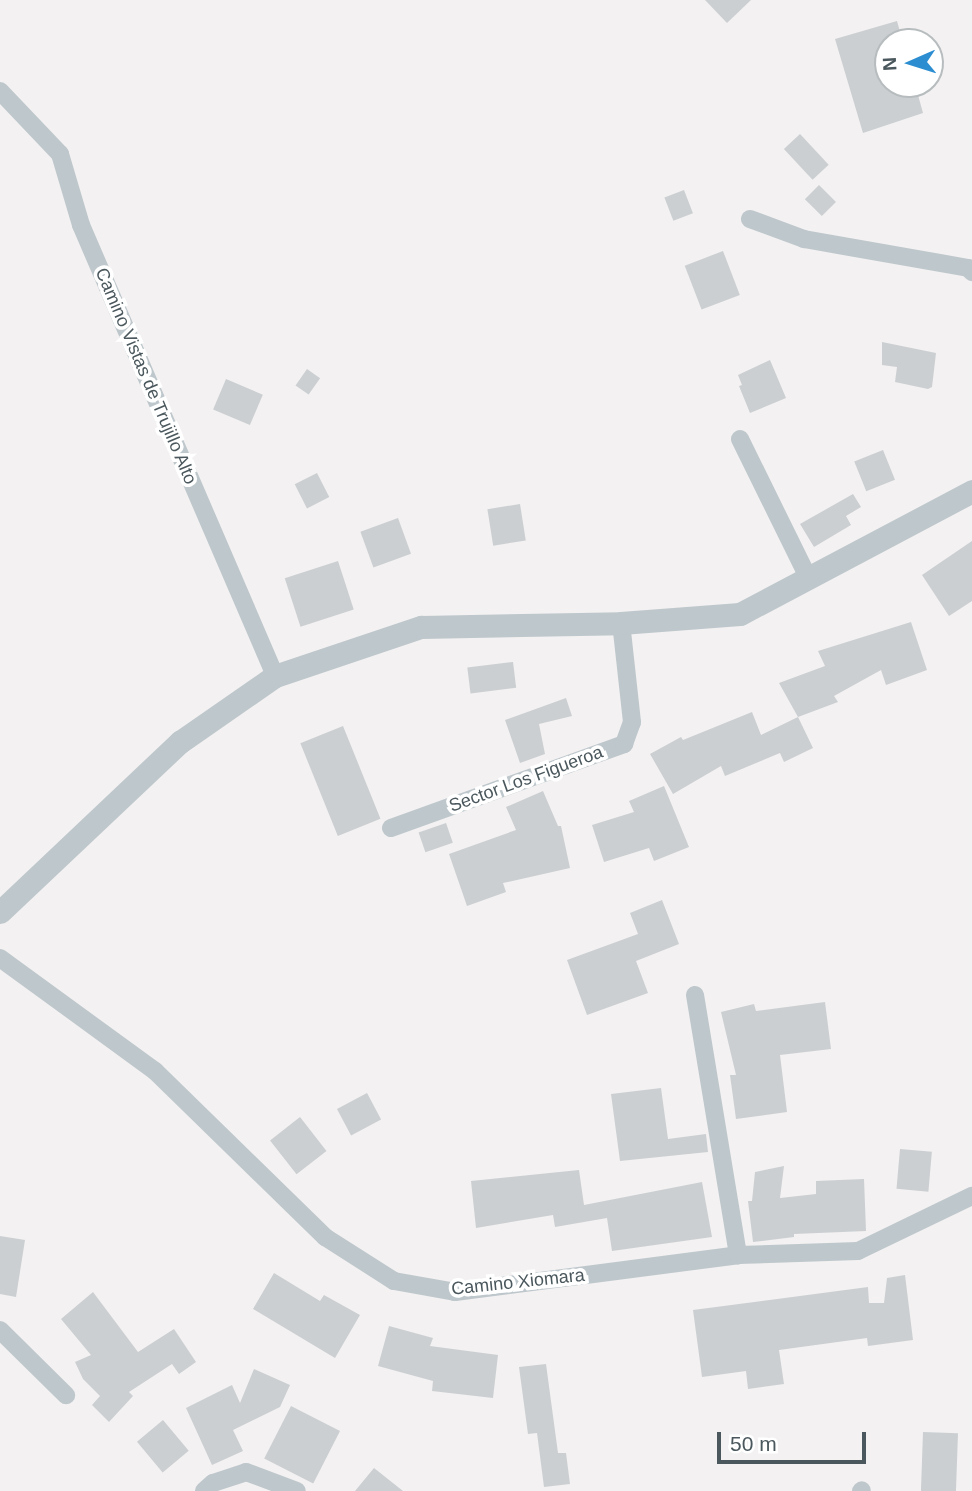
<!DOCTYPE html>
<style>
body{margin:0}
#map{position:relative;width:972px;height:1491px;overflow:hidden;background:#f3f1f1;font-family:Helvetica,sans-serif}
div>[style]{position:absolute}
[style*='--x']{left:calc(var(--x)*1px);top:calc(var(--y)*1px);width:calc(var(--w)*1px);rotate:calc(var(--a)*1deg)}
.building>*{inset:0;background:#cbcfd2;transform-origin:0 0}
.minor>*{height:18px;margin:-9px;padding:0 9px;transform-origin:9px;border-radius:9px;background:#bec7cc}
.tertiary>*{height:23px;margin:-11.5px;padding:0 11.5px;transform-origin:11.5px;border-radius:11.5px;background:#bec7cc}
span{translate:-50% -50%;white-space:nowrap;text-align:center;line-height:1.15;-webkit-text-stroke:7px #fff;paint-order:stroke}
.street-label{font-size:18px;color:#4a575c}
.north{position:absolute;left:874px;top:28px;width:70px;height:70px;box-sizing:border-box;background:#fff;border:2px solid #b7bcbe;border-radius:50%;rotate:267deg;font-size:19px;font-weight:700;line-height:28px;text-align:center;color:#4a575c}
.north::after{content:'';display:block;margin:auto;width:24px;height:32px;background:#2c8ed1;clip-path:polygon(50% 0,100% 100%,50% 72%,0 100%)}
.scale{position:absolute;left:717px;top:1432px;width:149px;height:32px;box-sizing:border-box;border:4px solid #4a575c;border-top:0;padding-left:9px;font-size:21px;line-height:24px;white-space:nowrap;color:#4a575c;-webkit-text-stroke:5px #fff;paint-order:stroke}
</style>
<div id="map">
<div class="building">
<div style="clip-path:polygon(705px 0,751px 0,727px 23px)"></div>
<div style="clip-path:polygon(897px 21px,903px 42px,888px 42px,888px 84px,915px 84px,923px 113px,863px 133px,835px 39px)"></div>
<div style="left:800px;top:134px;width:42px;height:22px;rotate:47deg"></div>
<div style="left:819px;top:185px;width:24px;height:20px;rotate:45deg"></div>
<div style="left:684px;top:190px;width:25px;height:21px;rotate:69deg"></div>
<div style="left:723px;top:251px;width:47px;height:41px;rotate:69deg"></div>
<div style="clip-path:polygon(882px 342px,936px 353px,932px 387px,928px 389px,895px 382px,897px 367px,882px 365px)"></div>
<div style="clip-path:polygon(770px 360px,786px 398px,750px 413px,739px 386px,742px 385px,738px 375px)"></div>
<div style="left:307px;top:369px;width:16px;height:20px;rotate:35deg"></div>
<div style="left:226px;top:379px;width:40px;height:33px;rotate:23deg"></div>
<div style="left:883px;top:450px;width:32px;height:31px;rotate:68deg"></div>
<div style="left:317px;top:473px;width:27px;height:25px;rotate:63deg"></div>
<div style="clip-path:polygon(853px 494px,861px 507px,846px 516px,851px 525px,814px 547px,800px 524px)"></div>
<div style="left:520px;top:504px;width:37px;height:33px;rotate:81deg"></div>
<div style="left:398px;top:518px;width:38px;height:40px;rotate:70deg"></div>
<div style="clip-path:polygon(972px 541px,972px 601px,949px 616px,922px 575px)"></div>
<div style="left:338px;top:561px;width:51px;height:56px;rotate:72deg"></div>
<div style="clip-path:polygon(911px 622px,927px 670px,886px 685px,881px 670px,834px 696px,838px 702px,798px 717px,779px 683px,825px 666px,818px 651px)"></div>
<div style="left:513px;top:662px;width:26px;height:46px;rotate:83deg"></div>
<div style="clip-path:polygon(566px 698px,572px 716px,539px 724px,545px 754px,520px 763px,505px 720px)"></div>
<div style="clip-path:polygon(752px 712px,761px 735px,798px 717px,813px 748px,784px 762px,780px 753px,725px 776px,721px 766px,673px 794px,650px 754px,681px 737px,683px 740px)"></div>
<div style="left:343px;top:726px;width:100px;height:46px;rotate:68deg"></div>
<div style="clip-path:polygon(664px 786px,689px 847px,654px 861px,649px 848px,604px 862px,592px 825px,634px 812px,629px 801px)"></div>
<div style="clip-path:polygon(543px 791px,558px 826px,561px 826px,570px 868px,503px 883px,506px 892px,467px 906px,449px 854px,516px 830px,506px 807px)"></div>
<div style="left:446px;top:823px;width:21px;height:29px;rotate:71deg"></div>
<div style="clip-path:polygon(662px 900px,679px 944px,636px 961px,648px 993px,587px 1015px,567px 960px,638px 934px,630px 913px)"></div>
<div style="clip-path:polygon(825px 1002px,831px 1049px,780px 1055px,787px 1112px,736px 1119px,730px 1075px,736px 1075px,721px 1012px,754px 1004px,756px 1011px)"></div>
<div style="clip-path:polygon(661px 1088px,668px 1139px,706px 1134px,708px 1152px,620px 1161px,611px 1094px)"></div>
<div style="left:367px;top:1093px;width:30px;height:34px;rotate:62deg"></div>
<div style="left:300px;top:1117px;width:43px;height:38px;rotate:52deg"></div>
<div style="left:900px;top:1149px;width:32px;height:40px;rotate:5deg"></div>
<div style="clip-path:polygon(784px 1166px,780px 1198px,816px 1194px,816px 1181px,864px 1179px,866px 1231px,794px 1234px,794px 1237px,753px 1242px,748px 1201px,752px 1201px,755px 1172px)"></div>
<div style="clip-path:polygon(579px 1170px,584px 1205px,702px 1182px,712px 1237px,612px 1251px,607px 1218px,555px 1227px,553px 1215px,476px 1228px,471px 1181px)"></div>
<div style="clip-path:polygon(0 1236px,25px 1240px,16px 1297px,0 1294px)"></div>
<div style="clip-path:polygon(274px 1273px,320px 1301px,324px 1295px,360px 1315px,335px 1358px,253px 1309px)"></div>
<div style="clip-path:polygon(905px 1275px,913px 1340px,868px 1346px,867px 1338px,779px 1350px,784px 1384px,748px 1389px,746px 1371px,702px 1377px,693px 1310px,868px 1287px,869px 1303px,884px 1303px,887px 1278px)"></div>
<div style="clip-path:polygon(93px 1292px,138px 1352px,174px 1329px,196px 1362px,179px 1374px,172px 1364px,129px 1392px,133px 1396px,109px 1422px,92px 1405px,100px 1396px,83px 1379px,75px 1362px,91px 1355px,61px 1319px)"></div>
<div style="clip-path:polygon(389px 1326px,433px 1338px,430px 1346px,498px 1355px,493px 1398px,432px 1391px,433px 1381px,378px 1366px)"></div>
<div style="clip-path:polygon(546px 1364px,558px 1453px,566px 1453px,570px 1484px,544px 1487px,537px 1433px,528px 1434px,519px 1367px)"></div>
<div style="clip-path:polygon(254px 1369px,290px 1385px,280px 1407px,233px 1430px,243px 1451px,212px 1465px,186px 1408px,232px 1385px,240px 1403px)"></div>
<div style="left:291px;top:1406px;width:55px;height:59px;rotate:27deg"></div>
<div style="left:163px;top:1420px;width:40px;height:34px;rotate:50deg"></div>
<div style="left:923px;top:1432px;width:35px;height:59px;rotate:2deg"></div>
<div style="clip-path:polygon(374px 1468px,403px 1491px,355px 1491px)"></div>
</div>
<div class="minor">
<div style="--x:0;--y:91;--w:87;--a:46.4"></div>
<div style="--x:60;--y:154;--w:74;--a:73.5"></div>
<div style="--x:81;--y:225;--w:491;--a:66.7"></div>
<div style="--x:750;--y:219;--w:58;--a:20.3"></div>
<div style="--x:804;--y:239;--w:167;--a:10"></div>
<div style="--x:968;--y:268;--w:6;--a:45"></div>
<div style="--x:740;--y:439;--w:156;--a:63.8"></div>
<div style="--x:391;--y:828;--w:248;--a:-19.8"></div>
<div style="--x:624;--y:744;--w:23;--a:-70"></div>
<div style="--x:632;--y:722;--w:100;--a:-96.3"></div>
<div style="--x:0;--y:958;--w:192;--a:36.1"></div>
<div style="--x:155;--y:1071;--w:238;--a:44.3"></div>
<div style="--x:325;--y:1237;--w:82;--a:32.5"></div>
<div style="--x:394;--y:1281;--w:62;--a:10.2"></div>
<div style="--x:455;--y:1292;--w:285;--a:-7.4"></div>
<div style="--x:738;--y:1255;--w:120;--a:-1.9"></div>
<div style="--x:858;--y:1251;--w:127;--a:-25.8"></div>
<div style="--x:695;--y:995;--w:264;--a:80.6"></div>
<div style="--x:0;--y:1330;--w:93;--a:44.6"></div>
<div style="--x:204;--y:1491;--w:12;--a:-42"></div>
<div style="--x:213;--y:1483;--w:35;--a:-18"></div>
<div style="--x:246;--y:1472;--w:54;--a:20.4"></div>
<div style="--x:861;--y:1491;--w:1;--a:-45"></div>
</div>
<div class="tertiary">
<div style="--x:0;--y:912;--w:248;--a:-43.4"></div>
<div style="--x:180;--y:742;--w:116;--a:-34.8"></div>
<div style="--x:275;--y:676;--w:154;--a:-18.6"></div>
<div style="--x:421;--y:627;--w:200;--a:-1.1"></div>
<div style="--x:621;--y:623;--w:119;--a:-4.3"></div>
<div style="--x:740;--y:614;--w:263;--a:-27.9"></div>
</div>
<div class="street-label">
<span style="left:146px;top:376px;rotate:67deg">Camino Vistas de Trujillo Alto</span>
<span style="left:526px;top:779px;rotate:-20deg">Sector Los Figueroa</span>
<span style="left:518px;top:1282px;rotate:-6deg">Camino Xiomara</span>
</div>
<div class="north">N</div>
<div class="scale">50 m</div>
</div>
